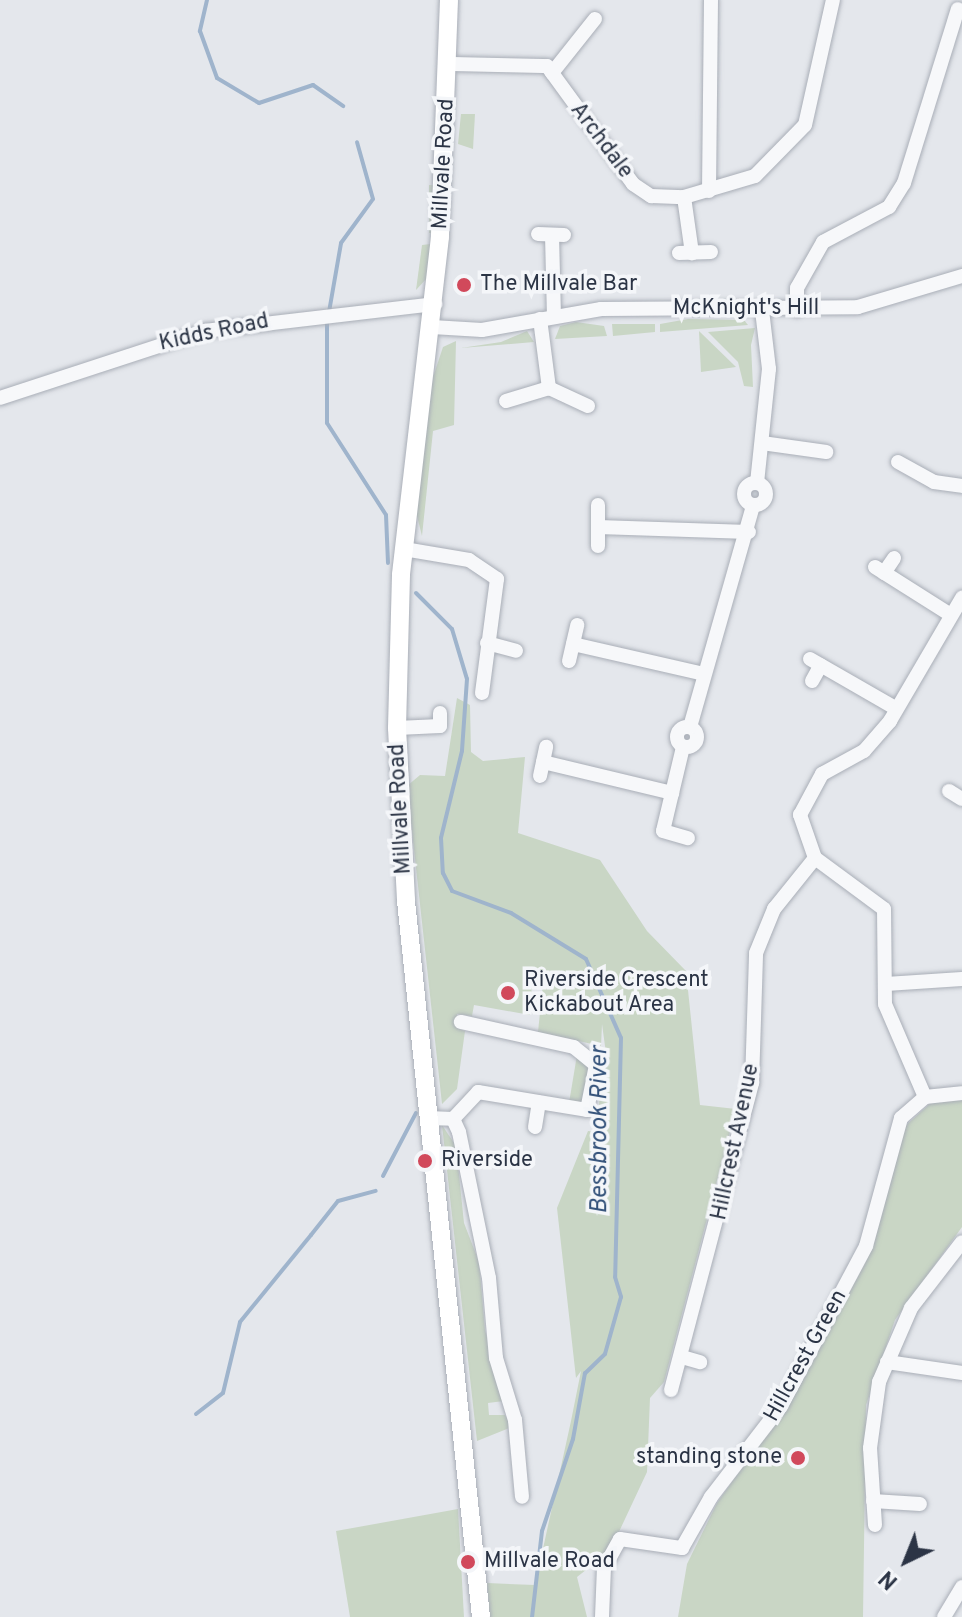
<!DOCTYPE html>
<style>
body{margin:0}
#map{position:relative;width:962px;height:1617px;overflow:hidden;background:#e4e7ec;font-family:Overpass,sans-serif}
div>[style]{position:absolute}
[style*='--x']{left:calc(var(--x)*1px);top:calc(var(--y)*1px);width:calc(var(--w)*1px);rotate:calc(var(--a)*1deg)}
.green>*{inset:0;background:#c9d6c5;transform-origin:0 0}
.stream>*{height:4px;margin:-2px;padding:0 2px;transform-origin:2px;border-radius:2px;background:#9fb4cc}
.roads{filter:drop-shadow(0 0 2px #a9aeb7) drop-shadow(0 0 2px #a9aeb7)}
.minor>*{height:14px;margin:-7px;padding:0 7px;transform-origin:7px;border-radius:7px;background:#f7f8fa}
.minor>.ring{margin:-7px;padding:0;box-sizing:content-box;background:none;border:14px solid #f7f8fa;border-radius:50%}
.major>*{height:18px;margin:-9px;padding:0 9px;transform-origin:9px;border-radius:9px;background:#fff}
.dots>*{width:22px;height:22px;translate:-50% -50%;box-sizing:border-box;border:4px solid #f4f6f9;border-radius:50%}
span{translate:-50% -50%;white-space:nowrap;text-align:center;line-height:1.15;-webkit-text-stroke:7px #f4f6f9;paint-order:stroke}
.street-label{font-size:22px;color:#2b3445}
.poi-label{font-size:22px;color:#2b3445}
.left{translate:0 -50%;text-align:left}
.right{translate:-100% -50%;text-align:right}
.water-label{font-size:24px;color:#34527a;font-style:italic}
.north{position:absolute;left:866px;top:1521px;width:80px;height:80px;-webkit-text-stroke:6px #f4f6f9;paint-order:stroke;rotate:223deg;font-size:22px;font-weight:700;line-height:32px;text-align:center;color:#2b3445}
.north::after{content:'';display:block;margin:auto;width:28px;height:36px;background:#2b3445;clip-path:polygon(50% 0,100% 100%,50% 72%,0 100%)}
</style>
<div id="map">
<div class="green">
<div style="clip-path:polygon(461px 114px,475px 114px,473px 149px,458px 144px)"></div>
<div style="left:429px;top:185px;width:7px;height:48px"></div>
<div style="clip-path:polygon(431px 244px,428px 277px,416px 290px,422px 245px)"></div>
<div style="clip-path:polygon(688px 319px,744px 320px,748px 325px,660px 332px,660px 324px)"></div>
<div style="clip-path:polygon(576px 322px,604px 326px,607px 336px,555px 339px,560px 326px)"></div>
<div style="clip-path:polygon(612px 324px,655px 324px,655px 332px,613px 336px)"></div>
<div style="clip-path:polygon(755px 328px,751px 345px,753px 387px,744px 386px,738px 362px,708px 332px)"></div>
<div style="clip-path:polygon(527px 331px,534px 342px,461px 348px,501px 342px)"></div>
<div style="clip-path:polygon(699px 331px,736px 367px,701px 372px)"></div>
<div style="clip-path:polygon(456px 341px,454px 425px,433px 431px,422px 536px,414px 504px,433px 377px,443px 347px)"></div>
<div style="clip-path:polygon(457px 698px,470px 705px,471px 752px,483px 761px,525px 757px,518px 833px,600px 860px,647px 931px,686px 971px,700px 1105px,736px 1109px,664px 1382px,650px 1398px,647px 1472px,610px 1551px,577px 1577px,587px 1617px,490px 1617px,487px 1583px,535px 1585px,571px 1421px,581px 1371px,576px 1378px,557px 1208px,588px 1131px,597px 1132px,603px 1050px,608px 1068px,602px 1024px,601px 1046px,538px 1032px,543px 983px,532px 981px,530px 1015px,474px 1005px,472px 1016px,457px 1014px,457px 1028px,465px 1031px,457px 1089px,442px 1104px,407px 786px,420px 775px,445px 776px)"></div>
<div style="clip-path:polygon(577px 1055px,588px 1068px,583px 1102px,569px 1103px)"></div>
<div style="clip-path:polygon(934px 1100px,962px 1100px,962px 1227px,895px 1320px,866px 1405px,863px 1617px,678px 1617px,687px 1564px,717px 1503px,800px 1386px,872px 1244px,903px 1128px)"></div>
<div style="clip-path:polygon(442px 1125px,456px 1146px,464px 1223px,479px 1262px,485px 1330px,504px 1401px,488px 1403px,489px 1415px,505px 1415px,512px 1427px,477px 1441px)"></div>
<div style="clip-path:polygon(458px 1509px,464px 1617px,350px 1617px,336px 1531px)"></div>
</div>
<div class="stream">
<div style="--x:207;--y:0;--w:32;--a:103"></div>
<div style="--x:200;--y:31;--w:50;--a:70.1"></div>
<div style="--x:217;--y:78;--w:49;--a:30.8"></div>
<div style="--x:259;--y:103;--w:57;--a:-18.4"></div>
<div style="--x:313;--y:85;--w:37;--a:35"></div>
<div style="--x:329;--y:312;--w:70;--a:-80.1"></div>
<div style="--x:341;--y:243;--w:54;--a:-54"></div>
<div style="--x:373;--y:199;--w:59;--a:-105.7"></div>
<div style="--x:327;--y:320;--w:103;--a:90"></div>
<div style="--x:327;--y:423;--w:109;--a:57.3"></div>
<div style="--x:386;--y:515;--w:48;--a:87.6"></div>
<div style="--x:416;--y:593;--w:51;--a:45"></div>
<div style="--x:452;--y:629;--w:52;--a:73.3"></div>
<div style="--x:467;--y:679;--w:72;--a:94"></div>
<div style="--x:462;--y:751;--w:89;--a:103.6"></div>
<div style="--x:441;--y:838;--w:35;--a:87"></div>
<div style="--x:443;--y:873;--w:20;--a:63"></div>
<div style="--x:452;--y:891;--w:63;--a:20.4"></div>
<div style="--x:511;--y:913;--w:88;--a:31.5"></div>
<div style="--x:586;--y:959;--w:86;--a:66.1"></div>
<div style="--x:621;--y:1038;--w:239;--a:91.4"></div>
<div style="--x:615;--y:1277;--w:21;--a:73"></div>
<div style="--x:621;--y:1297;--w:59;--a:105.7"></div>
<div style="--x:605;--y:1354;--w:28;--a:136"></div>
<div style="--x:585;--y:1373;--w:67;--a:100.3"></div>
<div style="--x:573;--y:1439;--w:97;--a:108.6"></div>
<div style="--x:542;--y:1531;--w:87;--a:96.6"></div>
<div style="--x:383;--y:1176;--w:71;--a:-62.4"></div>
<div style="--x:196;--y:1414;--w:34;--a:-38"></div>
<div style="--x:223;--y:1393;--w:73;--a:-76.5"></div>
<div style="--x:240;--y:1322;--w:112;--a:-50.8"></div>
<div style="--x:311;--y:1235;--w:43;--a:-51.5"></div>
<div style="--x:338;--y:1201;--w:39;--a:-15"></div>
</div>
<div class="roads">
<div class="minor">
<div style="--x:448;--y:64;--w:99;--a:1.2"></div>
<div style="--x:547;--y:66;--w:146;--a:53.9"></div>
<div style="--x:633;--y:184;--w:22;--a:34"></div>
<div style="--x:651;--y:196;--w:33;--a:2"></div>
<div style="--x:684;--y:197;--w:74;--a:-16.5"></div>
<div style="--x:755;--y:176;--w:71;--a:-45.6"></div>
<div style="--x:805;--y:125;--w:128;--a:-77.4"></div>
<div style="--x:552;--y:73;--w:69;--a:-51.5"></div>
<div style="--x:709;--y:191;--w:191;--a:-89.4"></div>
<div style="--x:684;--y:197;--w:57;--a:81.9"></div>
<div style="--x:538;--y:234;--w:26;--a:2"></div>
<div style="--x:552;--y:235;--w:81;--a:88.6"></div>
<div style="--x:679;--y:253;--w:32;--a:-2"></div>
<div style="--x:797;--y:310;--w:22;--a:-90"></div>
<div style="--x:797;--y:288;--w:53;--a:-60.5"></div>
<div style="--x:823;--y:242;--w:75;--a:-27.9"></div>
<div style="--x:889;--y:207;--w:28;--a:-58"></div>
<div style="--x:904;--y:183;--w:182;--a:-72.8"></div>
<div style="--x:540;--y:319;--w:70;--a:82.6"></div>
<div style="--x:432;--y:327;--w:50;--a:3.4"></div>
<div style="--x:482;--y:330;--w:121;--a:-10"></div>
<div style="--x:601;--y:309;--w:257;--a:-0.4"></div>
<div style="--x:858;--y:307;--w:109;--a:-16.6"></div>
<div style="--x:0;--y:398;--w:216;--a:-18.1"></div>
<div style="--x:205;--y:331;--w:232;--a:-6.7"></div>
<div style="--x:506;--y:401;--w:45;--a:-16.8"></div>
<div style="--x:549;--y:388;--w:43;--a:24.8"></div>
<div style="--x:762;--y:443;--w:65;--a:8"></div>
<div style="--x:898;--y:462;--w:41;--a:29.1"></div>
<div style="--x:934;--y:482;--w:28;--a:8"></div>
<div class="ring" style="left:744px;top:483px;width:8px;height:8px"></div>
<div style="--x:757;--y:483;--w:115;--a:-84"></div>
<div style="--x:769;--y:369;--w:59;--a:-96.8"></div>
<div style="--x:598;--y:505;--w:41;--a:90"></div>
<div style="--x:598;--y:527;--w:151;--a:1.9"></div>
<div style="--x:404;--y:549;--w:66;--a:9.6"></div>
<div style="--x:469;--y:560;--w:34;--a:34"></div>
<div style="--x:497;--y:579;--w:115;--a:97.5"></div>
<div style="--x:875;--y:567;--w:90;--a:32.3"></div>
<div style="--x:884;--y:573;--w:18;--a:-56"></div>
<div style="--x:487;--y:643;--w:30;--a:15"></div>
<div style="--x:573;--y:644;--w:130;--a:12.9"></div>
<div style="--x:810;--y:659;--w:100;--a:29.9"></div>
<div style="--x:569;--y:661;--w:37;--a:-77"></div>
<div style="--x:812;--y:681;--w:18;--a:-61"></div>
<div class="ring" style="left:677px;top:727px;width:6px;height:6px"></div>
<div style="--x:690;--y:727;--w:230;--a:-74.1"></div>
<div style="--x:397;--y:728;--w:43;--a:-2.7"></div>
<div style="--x:440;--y:726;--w:13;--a:-90"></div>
<div style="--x:683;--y:747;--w:86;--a:103.4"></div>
<div style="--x:663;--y:831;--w:26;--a:16"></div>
<div style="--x:543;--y:762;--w:133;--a:13.5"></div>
<div style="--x:540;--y:776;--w:30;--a:-78"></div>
<div style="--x:949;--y:791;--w:15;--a:32"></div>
<div style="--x:886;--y:984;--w:76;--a:-3.8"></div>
<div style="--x:925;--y:1097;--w:101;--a:-113.3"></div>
<div style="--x:885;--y:1004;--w:95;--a:-90.6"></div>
<div style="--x:884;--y:909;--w:86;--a:-143.5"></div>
<div style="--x:815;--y:858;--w:46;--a:-109.2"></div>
<div style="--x:800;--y:815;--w:47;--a:-61.8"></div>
<div style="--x:822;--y:774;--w:48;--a:-28.7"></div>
<div style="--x:864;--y:751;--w:40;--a:-49"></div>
<div style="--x:890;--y:721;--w:143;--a:-59.7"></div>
<div style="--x:428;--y:1118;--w:25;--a:2"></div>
<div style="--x:453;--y:1119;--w:14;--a:65"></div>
<div style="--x:459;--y:1132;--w:149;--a:78.4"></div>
<div style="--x:489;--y:1278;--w:80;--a:85"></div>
<div style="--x:496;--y:1358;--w:65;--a:73"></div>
<div style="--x:515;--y:1420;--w:77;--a:84.8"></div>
<div style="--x:453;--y:1119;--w:37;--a:-47"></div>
<div style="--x:478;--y:1092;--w:110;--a:9.4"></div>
<div style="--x:587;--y:1110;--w:46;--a:-78.7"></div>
<div style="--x:596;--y:1065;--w:28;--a:-141"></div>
<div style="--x:574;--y:1047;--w:116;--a:-167.5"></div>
<div style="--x:535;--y:1127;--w:25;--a:-81"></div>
<div style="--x:682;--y:1357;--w:19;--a:16"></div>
<div style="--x:887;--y:1362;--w:76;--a:8.3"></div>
<div style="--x:671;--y:1390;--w:318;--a:-75.2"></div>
<div style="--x:752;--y:1083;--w:130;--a:-88.2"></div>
<div style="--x:756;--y:953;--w:48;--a:-67.8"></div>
<div style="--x:774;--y:909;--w:65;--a:-51.2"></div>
<div style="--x:873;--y:1501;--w:47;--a:3.7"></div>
<div style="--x:875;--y:1525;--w:77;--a:-93.7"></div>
<div style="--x:870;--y:1448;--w:67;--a:-82.2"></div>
<div style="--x:879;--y:1382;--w:81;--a:-66.6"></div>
<div style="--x:911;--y:1308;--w:83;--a:-52.3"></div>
<div style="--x:602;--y:1617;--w:49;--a:-87.7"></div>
<div style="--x:604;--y:1568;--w:33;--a:-61"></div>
<div style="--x:620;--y:1539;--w:63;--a:8.3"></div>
<div style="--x:682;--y:1548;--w:59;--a:-60.4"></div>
<div style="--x:711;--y:1497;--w:115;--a:-52.4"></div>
<div style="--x:781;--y:1406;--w:181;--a:-62"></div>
<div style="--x:866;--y:1246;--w:133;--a:-74.7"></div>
<div style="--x:901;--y:1118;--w:32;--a:-41"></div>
<div style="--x:925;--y:1097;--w:37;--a:-6"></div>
<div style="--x:944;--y:1617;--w:35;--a:-59"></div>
</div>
<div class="major">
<div style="--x:449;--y:0;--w:237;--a:92.2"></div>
<div style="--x:440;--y:237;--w:340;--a:96.6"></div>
<div style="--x:401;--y:575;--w:153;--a:91.5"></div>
<div style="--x:397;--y:728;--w:173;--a:87"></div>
<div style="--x:406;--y:901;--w:720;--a:84.02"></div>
</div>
</div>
<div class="dots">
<div style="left:464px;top:285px;background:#d1495b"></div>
<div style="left:508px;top:993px;background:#d1495b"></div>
<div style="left:425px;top:1161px;background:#d1495b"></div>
<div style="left:798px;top:1458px;background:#d1495b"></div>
<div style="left:468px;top:1562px;background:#d1495b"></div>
</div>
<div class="street-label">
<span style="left:601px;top:141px;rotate:53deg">Archdale</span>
<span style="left:444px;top:164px;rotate:-87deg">Millvale Road</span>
<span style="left:746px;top:309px">McKnight's Hill</span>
<span style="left:214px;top:333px;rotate:-12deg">Kidds Road</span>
<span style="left:401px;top:809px;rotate:-93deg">Millvale Road</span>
<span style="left:736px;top:1142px;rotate:-78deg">Hillcrest Avenue</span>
<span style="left:806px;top:1356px;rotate:-61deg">Hillcrest Green</span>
</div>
<div class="poi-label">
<span class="left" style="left:480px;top:285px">The Millvale Bar</span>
<span class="left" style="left:524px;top:993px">Riverside Crescent<br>Kickabout Area</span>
<span class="left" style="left:441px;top:1161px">Riverside</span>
<span class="right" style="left:782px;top:1458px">standing stone</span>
<span class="left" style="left:484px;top:1562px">Millvale Road</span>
</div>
<div class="water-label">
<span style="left:601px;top:1130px;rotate:-90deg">Bessbrook River</span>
</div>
<div class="north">N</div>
</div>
